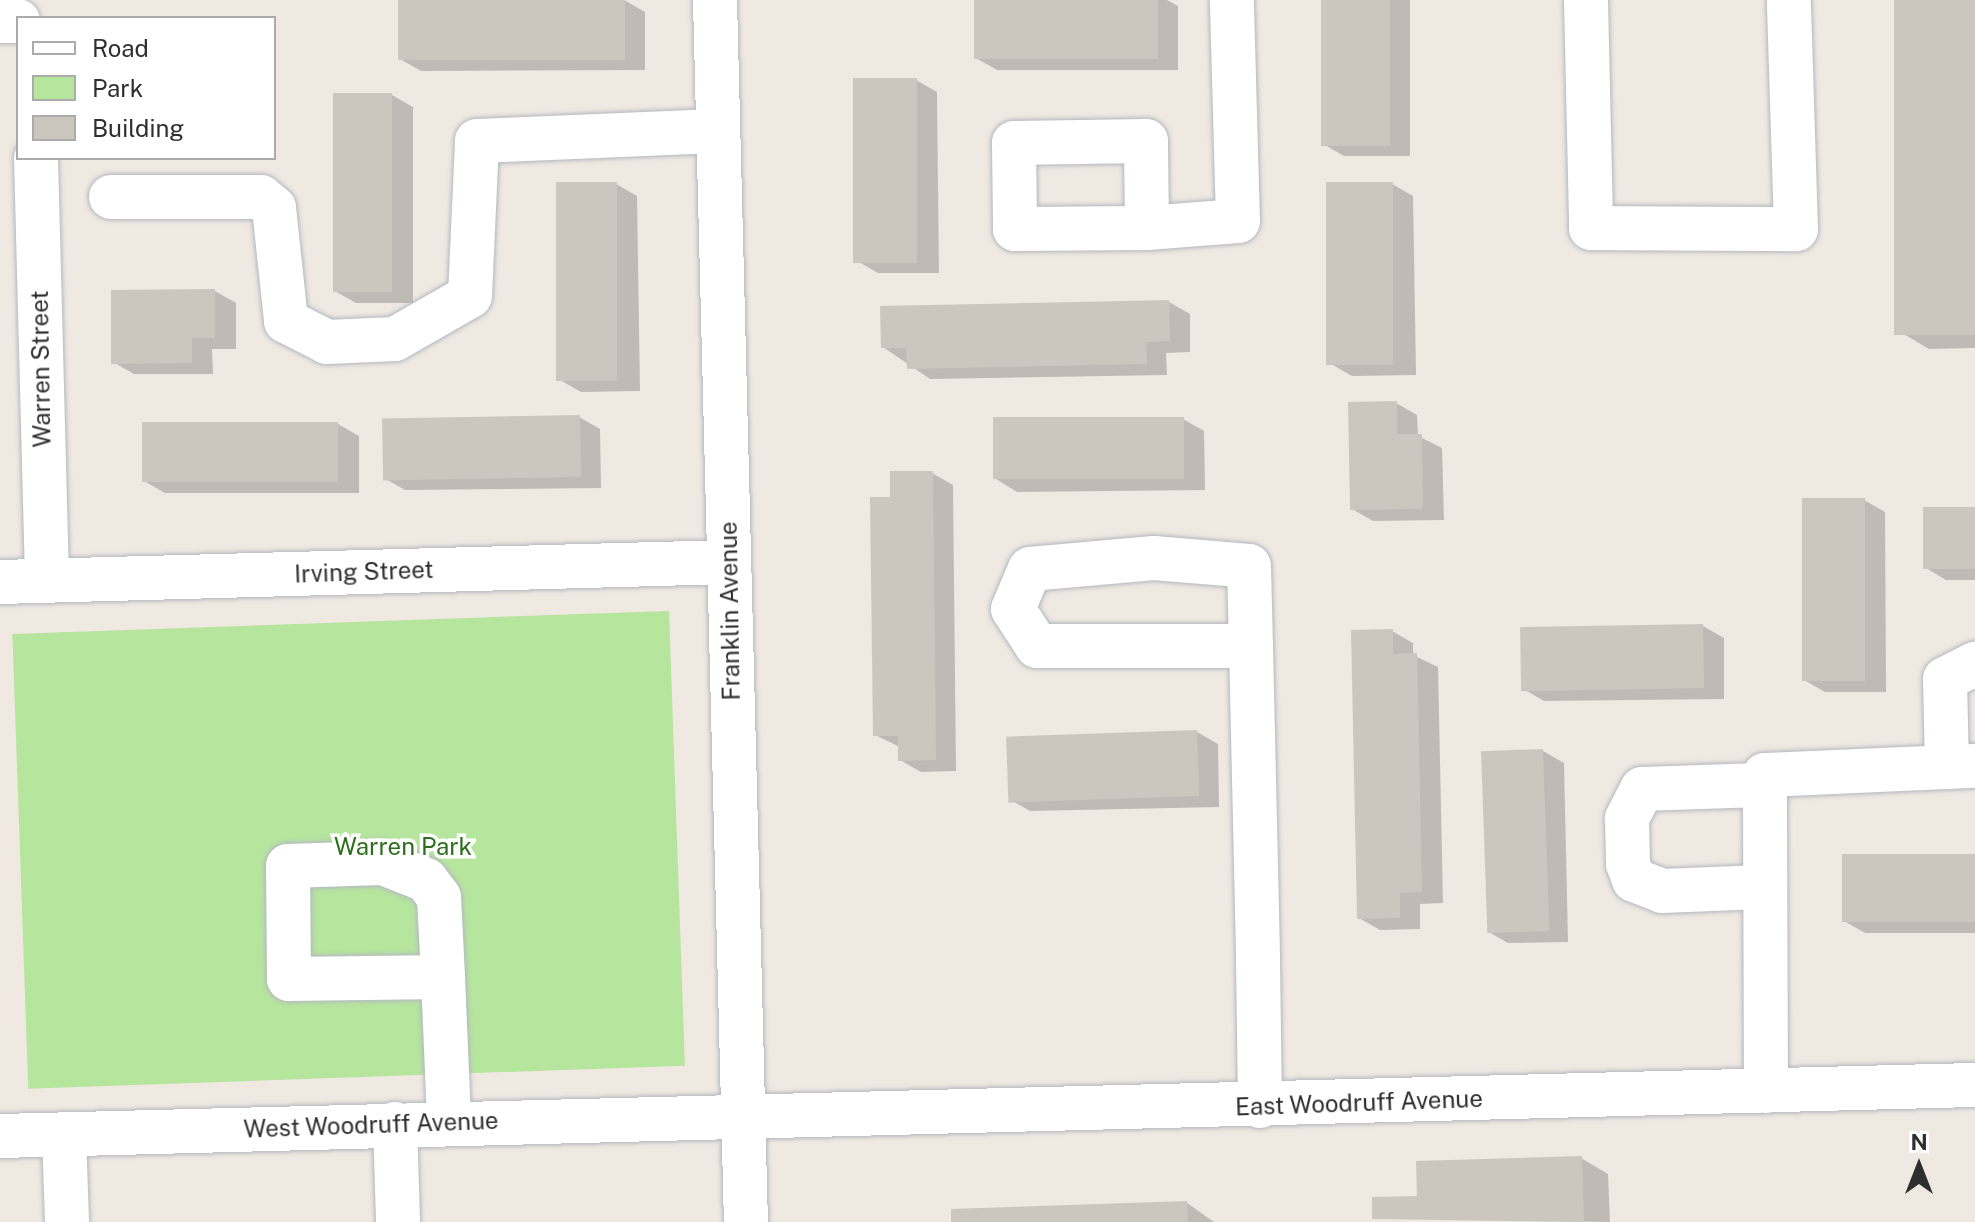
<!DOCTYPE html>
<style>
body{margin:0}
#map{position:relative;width:1975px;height:1222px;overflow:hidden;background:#efe9e1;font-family:"Public Sans",sans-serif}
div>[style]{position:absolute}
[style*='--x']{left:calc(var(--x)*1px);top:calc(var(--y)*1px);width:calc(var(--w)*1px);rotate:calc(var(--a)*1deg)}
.green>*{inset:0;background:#b6e59e;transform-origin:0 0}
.shadow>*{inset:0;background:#0003}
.building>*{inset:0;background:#cbc7bf;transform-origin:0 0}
.roads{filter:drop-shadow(0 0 2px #b4b7c1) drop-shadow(0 0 2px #b4b7c1)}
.minor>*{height:44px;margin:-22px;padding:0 22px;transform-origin:22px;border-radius:22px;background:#fff}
span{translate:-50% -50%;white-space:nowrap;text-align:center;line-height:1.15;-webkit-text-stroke:7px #fff;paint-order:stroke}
.street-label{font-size:24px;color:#2e2e2e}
.park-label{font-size:24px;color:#2c6e1b}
.legend{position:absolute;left:16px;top:16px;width:260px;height:144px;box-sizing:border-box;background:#fff;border:2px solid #ababab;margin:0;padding:10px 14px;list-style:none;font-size:24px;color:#2e2e2e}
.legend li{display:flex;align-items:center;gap:16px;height:40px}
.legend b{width:40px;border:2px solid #ababab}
.north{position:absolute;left:1879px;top:1126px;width:80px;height:80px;-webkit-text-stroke:6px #fff;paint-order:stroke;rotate:0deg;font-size:22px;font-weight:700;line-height:32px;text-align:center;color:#2e2e2e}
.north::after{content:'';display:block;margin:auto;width:28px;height:36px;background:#2e2e2e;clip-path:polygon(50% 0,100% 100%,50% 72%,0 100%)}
</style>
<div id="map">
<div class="green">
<div style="left:669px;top:611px;width:455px;height:657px;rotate:88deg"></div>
</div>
<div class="shadow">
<div style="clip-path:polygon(624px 0,645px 12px,645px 70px,421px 71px,400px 59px)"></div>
<div style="clip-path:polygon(976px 0,1167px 0,1178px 6px,1178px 70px,997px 70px,976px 58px)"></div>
<div style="clip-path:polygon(1323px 0,1410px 0,1410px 156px,1344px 156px,1323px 144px)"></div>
<div style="clip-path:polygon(1896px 0,1975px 0,1975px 348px,1929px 349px,1902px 333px)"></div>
<div style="clip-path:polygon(916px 80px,937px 92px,939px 273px,878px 273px,857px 261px)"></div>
<div style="clip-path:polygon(392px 95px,413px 107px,413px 303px,356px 303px,335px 291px)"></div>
<div style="clip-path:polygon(616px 184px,637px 196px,640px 391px,581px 392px,560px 380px)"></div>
<div style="clip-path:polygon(1392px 184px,1413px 196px,1416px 375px,1352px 376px,1331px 364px)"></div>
<div style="clip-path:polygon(215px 291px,236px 303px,236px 349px,212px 349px,213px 374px,134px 374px,113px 362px)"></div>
<div style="clip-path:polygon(1169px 302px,1190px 314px,1190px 352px,1166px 353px,1167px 375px,930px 379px,883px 347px)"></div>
<div style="clip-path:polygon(1396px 403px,1417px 415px,1418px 436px,1442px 448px,1444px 520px,1373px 521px,1352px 509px)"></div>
<div style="clip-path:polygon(579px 417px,600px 429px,601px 488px,405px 490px,384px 478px)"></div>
<div style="clip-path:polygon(1183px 419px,1204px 431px,1205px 490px,1017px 492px,996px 479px)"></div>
<div style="clip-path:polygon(338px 424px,359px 436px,359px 493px,165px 493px,144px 481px)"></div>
<div style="clip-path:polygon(932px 473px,953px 485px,956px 771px,921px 772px,900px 760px,900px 747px,875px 735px)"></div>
<div style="clip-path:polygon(1864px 500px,1885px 512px,1886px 692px,1825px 692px,1804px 680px)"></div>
<div style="clip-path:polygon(1975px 509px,1975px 580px,1946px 580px,1926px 568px)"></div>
<div style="clip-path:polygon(1703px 626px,1724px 638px,1724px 699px,1544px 701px,1523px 689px)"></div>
<div style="clip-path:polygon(1392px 631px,1413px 643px,1413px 655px,1438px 667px,1443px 903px,1420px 904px,1420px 929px,1380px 930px,1359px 918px)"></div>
<div style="clip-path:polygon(1197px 732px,1218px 744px,1219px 807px,1030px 811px,1009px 799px)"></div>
<div style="clip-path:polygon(1543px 751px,1564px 763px,1568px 942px,1508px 943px,1487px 931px)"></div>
<div style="clip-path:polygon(1975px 856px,1975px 933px,1865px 933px,1844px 921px)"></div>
<div style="clip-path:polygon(1581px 1158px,1608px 1174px,1610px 1222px,1374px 1217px,1419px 1198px)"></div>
<div style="clip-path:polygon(1187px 1203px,1214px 1222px,953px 1222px)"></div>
</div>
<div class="building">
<div style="left:398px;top:0;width:227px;height:60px"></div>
<div style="left:974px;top:0;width:184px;height:59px"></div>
<div style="left:1321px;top:0;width:69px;height:146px"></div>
<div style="left:1894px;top:0;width:81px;height:335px"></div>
<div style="left:853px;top:78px;width:64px;height:185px"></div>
<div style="left:333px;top:93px;width:59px;height:199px"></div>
<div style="left:556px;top:182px;width:61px;height:199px"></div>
<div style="left:1326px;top:182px;width:67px;height:183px"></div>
<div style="clip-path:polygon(215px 289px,215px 338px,192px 338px,192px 363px,111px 364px,111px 290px)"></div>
<div style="clip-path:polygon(1169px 300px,1170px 341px,1146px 342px,1147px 364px,907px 369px,906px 348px,881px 348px,880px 306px)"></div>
<div style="clip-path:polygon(1397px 401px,1397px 434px,1422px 434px,1423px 509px,1350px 510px,1348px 402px)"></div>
<div style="left:580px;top:415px;width:62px;height:198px;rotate:89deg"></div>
<div style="left:1184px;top:417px;width:62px;height:191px;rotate:90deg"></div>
<div style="left:142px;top:422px;width:196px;height:60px"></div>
<div style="clip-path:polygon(890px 471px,933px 471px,936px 760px,898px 761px,898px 736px,873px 736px,870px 497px,890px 497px)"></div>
<div style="left:1802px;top:498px;width:63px;height:183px"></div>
<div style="left:1975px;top:507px;width:62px;height:52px;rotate:90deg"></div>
<div style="left:1703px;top:624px;width:64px;height:183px;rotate:89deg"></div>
<div style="clip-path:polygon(1393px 629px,1393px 654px,1417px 653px,1422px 892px,1400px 893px,1400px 918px,1357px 919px,1351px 630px)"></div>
<div style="left:1197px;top:730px;width:66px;height:191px;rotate:88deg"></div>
<div style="left:1543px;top:749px;width:182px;height:62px;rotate:88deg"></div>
<div style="left:1842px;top:854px;width:133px;height:68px"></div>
<div style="clip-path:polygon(1582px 1156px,1584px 1222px,1372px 1219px,1372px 1197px,1417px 1196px,1416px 1161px)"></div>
<div style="clip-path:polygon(1187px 1201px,1188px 1222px,951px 1222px,951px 1209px)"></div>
</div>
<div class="roads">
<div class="minor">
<div style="--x:715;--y:0;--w:1222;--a:88.55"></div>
<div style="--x:1586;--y:0;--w:228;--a:88.7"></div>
<div style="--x:1591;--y:228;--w:205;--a:0.3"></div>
<div style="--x:1796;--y:229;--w:229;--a:-91.8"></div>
<div style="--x:0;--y:21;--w:18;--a:0"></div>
<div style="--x:36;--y:158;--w:422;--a:88.5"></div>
<div style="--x:111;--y:197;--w:150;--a:0"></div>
<div style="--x:261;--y:197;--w:17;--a:40"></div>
<div style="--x:274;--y:208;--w:114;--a:83.9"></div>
<div style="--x:286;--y:321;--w:46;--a:27.1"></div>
<div style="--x:327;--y:342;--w:68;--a:-2.5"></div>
<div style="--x:395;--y:339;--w:86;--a:-29.8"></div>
<div style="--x:470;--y:296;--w:155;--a:-87.4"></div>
<div style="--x:477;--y:141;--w:241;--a:-2.4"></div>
<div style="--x:1147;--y:228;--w:87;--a:-90.7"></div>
<div style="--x:1146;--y:141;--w:132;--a:179.1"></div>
<div style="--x:1014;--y:143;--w:86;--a:89.3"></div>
<div style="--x:1015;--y:229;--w:132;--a:-0.4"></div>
<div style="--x:1147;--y:228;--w:91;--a:-4.4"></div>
<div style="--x:1238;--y:221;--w:221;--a:-91.6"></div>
<div style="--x:0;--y:582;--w:729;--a:-1.57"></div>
<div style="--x:1251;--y:646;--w:214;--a:180"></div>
<div style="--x:1037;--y:646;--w:44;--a:-123"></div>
<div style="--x:1013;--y:609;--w:43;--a:-67"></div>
<div style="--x:1030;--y:569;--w:124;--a:-5.1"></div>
<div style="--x:1154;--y:558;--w:95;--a:4.8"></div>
<div style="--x:1249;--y:566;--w:80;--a:88.6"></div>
<div style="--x:1251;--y:646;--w:315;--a:88.7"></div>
<div style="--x:1258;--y:961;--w:145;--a:89.2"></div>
<div style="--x:1947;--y:767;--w:88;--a:-91.3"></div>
<div style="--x:1945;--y:679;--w:34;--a:-27"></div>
<div style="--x:1760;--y:785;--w:118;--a:178.1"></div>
<div style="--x:1642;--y:789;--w:34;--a:117"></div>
<div style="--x:1627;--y:819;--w:45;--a:88.7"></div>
<div style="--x:1628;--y:864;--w:17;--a:69"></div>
<div style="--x:1634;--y:880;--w:30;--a:21"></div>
<div style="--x:1662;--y:891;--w:100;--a:-2.3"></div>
<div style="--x:443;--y:977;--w:154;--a:179.3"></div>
<div style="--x:289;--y:979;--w:113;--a:-90.5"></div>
<div style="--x:288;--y:866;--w:95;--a:-1.8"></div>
<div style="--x:383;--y:863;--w:46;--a:21.6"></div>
<div style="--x:426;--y:880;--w:21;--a:53"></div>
<div style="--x:439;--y:897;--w:80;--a:87.1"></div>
<div style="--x:443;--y:977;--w:146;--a:87.6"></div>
<div style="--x:1766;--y:1091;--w:316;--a:-90.2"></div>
<div style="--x:1765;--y:775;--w:210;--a:-2.5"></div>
<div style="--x:395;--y:1124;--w:98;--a:88.2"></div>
<div style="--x:64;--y:1135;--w:87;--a:88"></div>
<div style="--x:0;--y:1136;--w:1976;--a:-1.48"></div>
</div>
</div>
<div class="street-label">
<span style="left:41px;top:369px;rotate:-91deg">Warren Street</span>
<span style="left:364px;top:572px;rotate:-2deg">Irving Street</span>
<span style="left:730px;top:611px;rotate:-91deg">Franklin Avenue</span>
<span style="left:1359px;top:1103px;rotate:-2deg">East Woodruff Avenue</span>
<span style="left:371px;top:1125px;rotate:-2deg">West Woodruff Avenue</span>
</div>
<div class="park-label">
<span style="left:403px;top:847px">Warren Park</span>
</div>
<ul class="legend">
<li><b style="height:10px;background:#fff"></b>Road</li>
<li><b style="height:22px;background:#b6e59e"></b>Park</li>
<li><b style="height:22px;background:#cbc7bf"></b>Building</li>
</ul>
<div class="north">N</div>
</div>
